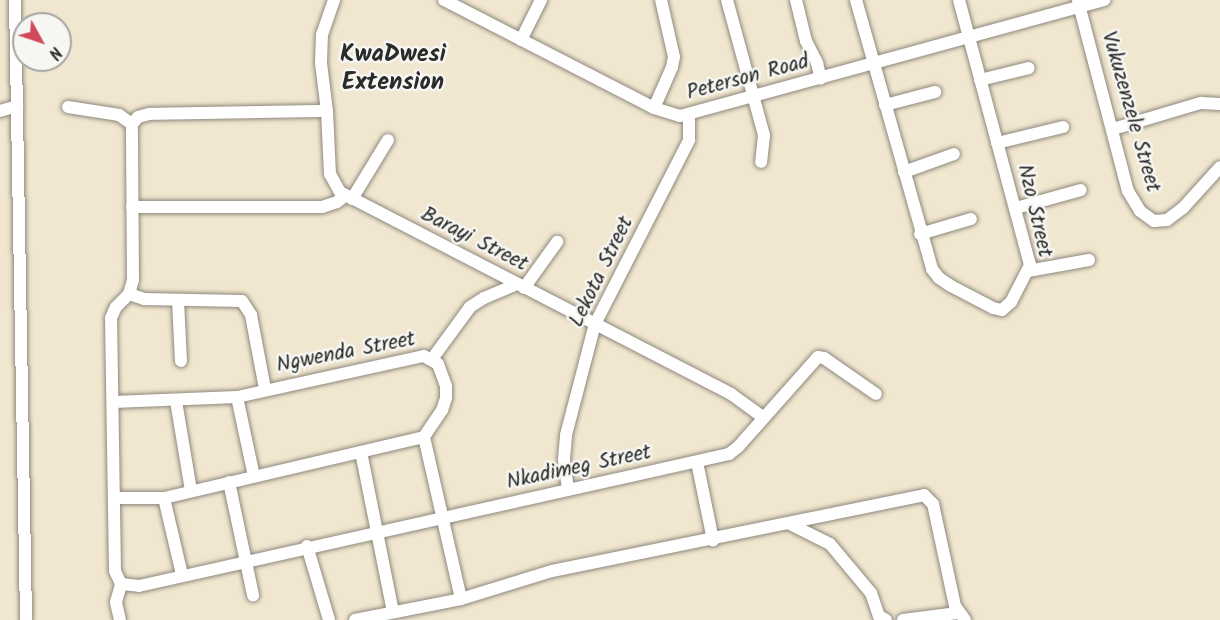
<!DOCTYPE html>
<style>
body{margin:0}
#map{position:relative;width:1220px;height:620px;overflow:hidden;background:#f1e6cf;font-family:Kalam,sans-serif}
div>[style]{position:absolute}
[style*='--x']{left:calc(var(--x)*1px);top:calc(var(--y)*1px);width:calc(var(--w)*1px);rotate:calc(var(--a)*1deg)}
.roads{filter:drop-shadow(0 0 2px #8e887d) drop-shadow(0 0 2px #8e887d)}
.minor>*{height:12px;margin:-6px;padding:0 6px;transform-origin:6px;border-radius:6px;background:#fff}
span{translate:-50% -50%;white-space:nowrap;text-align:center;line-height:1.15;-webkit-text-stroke:5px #f6f6f2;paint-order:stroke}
.street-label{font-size:21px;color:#2b2b2b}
.quarter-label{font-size:24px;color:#2b2b2b;font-weight:700}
.north{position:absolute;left:12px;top:12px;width:60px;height:60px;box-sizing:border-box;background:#f6f6f2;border:2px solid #a5a5a2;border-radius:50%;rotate:130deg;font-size:16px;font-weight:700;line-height:24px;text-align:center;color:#2b2b2b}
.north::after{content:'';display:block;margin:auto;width:21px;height:27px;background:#d1495b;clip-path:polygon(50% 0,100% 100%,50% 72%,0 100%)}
</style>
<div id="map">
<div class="roads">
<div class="minor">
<div style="--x:15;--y:0;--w:620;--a:88.98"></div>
<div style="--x:334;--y:0;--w:36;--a:109"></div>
<div style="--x:322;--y:34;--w:29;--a:92"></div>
<div style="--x:321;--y:63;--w:48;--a:82.9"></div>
<div style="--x:327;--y:111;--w:63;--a:87.3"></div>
<div style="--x:330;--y:174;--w:21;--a:61"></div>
<div style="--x:340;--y:192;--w:440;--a:27.3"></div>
<div style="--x:731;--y:394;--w:39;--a:36"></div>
<div style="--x:444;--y:0;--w:236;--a:27.2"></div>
<div style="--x:654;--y:108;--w:27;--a:17"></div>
<div style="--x:680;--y:116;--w:440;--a:-15.3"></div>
<div style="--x:727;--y:0;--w:140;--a:74.7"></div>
<div style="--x:764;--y:135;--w:27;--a:96"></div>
<div style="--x:796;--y:0;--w:42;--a:76.3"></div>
<div style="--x:806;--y:41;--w:25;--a:63"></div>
<div style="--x:817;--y:63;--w:16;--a:76"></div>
<div style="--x:856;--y:0;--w:280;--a:74.2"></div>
<div style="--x:932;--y:269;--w:11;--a:52"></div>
<div style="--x:939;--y:278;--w:14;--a:34"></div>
<div style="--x:951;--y:286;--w:47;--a:27.6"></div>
<div style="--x:993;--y:308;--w:9;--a:13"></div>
<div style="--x:1002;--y:310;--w:12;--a:-42"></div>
<div style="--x:1011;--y:302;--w:42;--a:-62.8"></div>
<div style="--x:1030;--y:265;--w:274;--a:-105"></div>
<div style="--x:1078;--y:1;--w:196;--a:75.3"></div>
<div style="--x:1128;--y:191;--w:23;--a:59"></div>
<div style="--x:1140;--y:211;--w:17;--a:36"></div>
<div style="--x:1154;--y:221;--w:13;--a:-4"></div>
<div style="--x:1167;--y:220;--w:20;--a:-37"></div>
<div style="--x:1183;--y:208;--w:55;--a:-47.9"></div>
<div style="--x:521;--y:40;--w:45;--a:-63.4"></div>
<div style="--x:980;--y:80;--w:50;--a:-13.8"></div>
<div style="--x:885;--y:105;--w:52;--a:-14.6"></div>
<div style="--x:68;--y:107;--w:52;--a:8.9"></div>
<div style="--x:119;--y:115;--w:16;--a:35"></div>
<div style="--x:654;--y:108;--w:45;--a:-66.3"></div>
<div style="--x:672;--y:67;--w:10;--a:-79"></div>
<div style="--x:674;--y:57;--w:58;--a:-102.8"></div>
<div style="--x:0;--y:111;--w:18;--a:-16"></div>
<div style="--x:1113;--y:129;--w:92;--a:-16.5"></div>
<div style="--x:1201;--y:103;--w:19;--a:3"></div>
<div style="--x:997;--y:143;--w:68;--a:-13.6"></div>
<div style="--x:904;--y:172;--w:53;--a:-19.8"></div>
<div style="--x:352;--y:199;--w:69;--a:-58.6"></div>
<div style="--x:132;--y:207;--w:190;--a:0"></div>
<div style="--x:322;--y:207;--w:16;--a:-18"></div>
<div style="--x:337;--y:202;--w:10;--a:-37"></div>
<div style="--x:1016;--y:208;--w:67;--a:-15.5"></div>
<div style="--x:920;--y:234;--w:53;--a:-16.4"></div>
<div style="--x:1028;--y:271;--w:62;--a:-10.2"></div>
<div style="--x:524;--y:288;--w:57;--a:-54.3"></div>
<div style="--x:129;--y:294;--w:16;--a:18"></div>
<div style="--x:144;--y:299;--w:98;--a:1.2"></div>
<div style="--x:242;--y:301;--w:17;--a:57"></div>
<div style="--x:251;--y:315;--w:75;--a:79.3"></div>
<div style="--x:178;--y:300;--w:61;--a:87.2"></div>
<div style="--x:432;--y:359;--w:64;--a:-53.8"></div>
<div style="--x:470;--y:307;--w:17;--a:-33"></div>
<div style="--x:484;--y:298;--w:36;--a:-23"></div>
<div style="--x:237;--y:397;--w:81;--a:77.9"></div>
<div style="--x:176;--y:401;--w:91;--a:80.5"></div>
<div style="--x:113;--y:402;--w:124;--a:-2.3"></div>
<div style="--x:237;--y:397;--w:191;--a:-12.4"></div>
<div style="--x:424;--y:356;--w:16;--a:30"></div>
<div style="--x:438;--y:364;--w:23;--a:70"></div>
<div style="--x:446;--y:386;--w:12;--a:90"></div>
<div style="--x:446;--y:398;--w:13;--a:108"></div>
<div style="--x:442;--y:410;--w:32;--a:124"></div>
<div style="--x:424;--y:437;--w:267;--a:166.8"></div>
<div style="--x:164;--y:498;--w:50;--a:180"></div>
<div style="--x:424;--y:437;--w:166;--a:77.1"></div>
<div style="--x:361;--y:452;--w:163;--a:78.7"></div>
<div style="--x:697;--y:462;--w:80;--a:78.4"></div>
<div style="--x:229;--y:482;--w:116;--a:78"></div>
<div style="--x:568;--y:489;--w:30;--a:-98"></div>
<div style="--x:564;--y:459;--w:24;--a:-85"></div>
<div style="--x:566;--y:435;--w:115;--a:-75.4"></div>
<div style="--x:595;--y:324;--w:207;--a:-62.9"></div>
<div style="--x:689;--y:140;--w:24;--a:-90"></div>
<div style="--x:164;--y:498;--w:79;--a:76.8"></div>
<div style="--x:790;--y:524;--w:45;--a:26.6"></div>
<div style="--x:830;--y:544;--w:64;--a:50.1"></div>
<div style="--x:871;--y:593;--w:24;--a:71"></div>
<div style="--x:879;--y:616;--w:8;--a:30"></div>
<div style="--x:307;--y:546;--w:77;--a:73.4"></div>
<div style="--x:121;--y:584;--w:18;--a:6"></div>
<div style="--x:139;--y:586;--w:605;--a:-12.61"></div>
<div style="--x:729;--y:454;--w:11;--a:-38"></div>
<div style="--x:738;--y:447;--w:120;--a:-48.4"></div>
<div style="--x:818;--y:357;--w:6;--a:9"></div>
<div style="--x:824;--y:358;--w:63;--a:34.7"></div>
<div style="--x:120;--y:620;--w:18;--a:-103"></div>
<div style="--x:116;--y:602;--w:19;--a:-74"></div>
<div style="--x:121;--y:584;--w:14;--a:-115"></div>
<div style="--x:115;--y:571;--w:253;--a:-90.9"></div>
<div style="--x:111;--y:318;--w:12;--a:-66"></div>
<div style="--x:116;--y:307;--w:18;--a:-45"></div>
<div style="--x:129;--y:294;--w:15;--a:-74"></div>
<div style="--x:133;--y:280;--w:156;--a:-90.4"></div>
<div style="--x:132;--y:124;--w:9;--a:-49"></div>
<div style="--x:138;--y:117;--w:11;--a:-15"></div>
<div style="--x:149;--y:114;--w:178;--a:-1"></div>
<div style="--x:355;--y:620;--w:108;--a:-11.2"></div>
<div style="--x:461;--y:599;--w:95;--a:-17.1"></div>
<div style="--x:552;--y:571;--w:380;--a:-11.5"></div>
<div style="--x:924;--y:495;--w:13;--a:45"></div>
<div style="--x:933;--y:504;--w:104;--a:77.8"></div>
<div style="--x:955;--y:606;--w:17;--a:54"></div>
<div style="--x:903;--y:620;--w:55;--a:-7.3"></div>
</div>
</div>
<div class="street-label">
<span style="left:748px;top:78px;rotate:-15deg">Peterson Road</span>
<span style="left:1130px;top:112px;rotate:74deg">Vukuzenzele Street</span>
<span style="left:1034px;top:211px;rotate:77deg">Nzo Street</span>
<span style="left:474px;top:240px;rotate:27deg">Barayi Street</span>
<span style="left:602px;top:272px;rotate:-64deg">Lekota Street</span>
<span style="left:346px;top:353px;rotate:-11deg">Ngwenda Street</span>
<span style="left:579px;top:468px;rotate:-12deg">Nkadimeg Street</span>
</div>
<div class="quarter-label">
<span style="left:393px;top:69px">KwaDwesi<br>Extension</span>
</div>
<div class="north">N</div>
</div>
